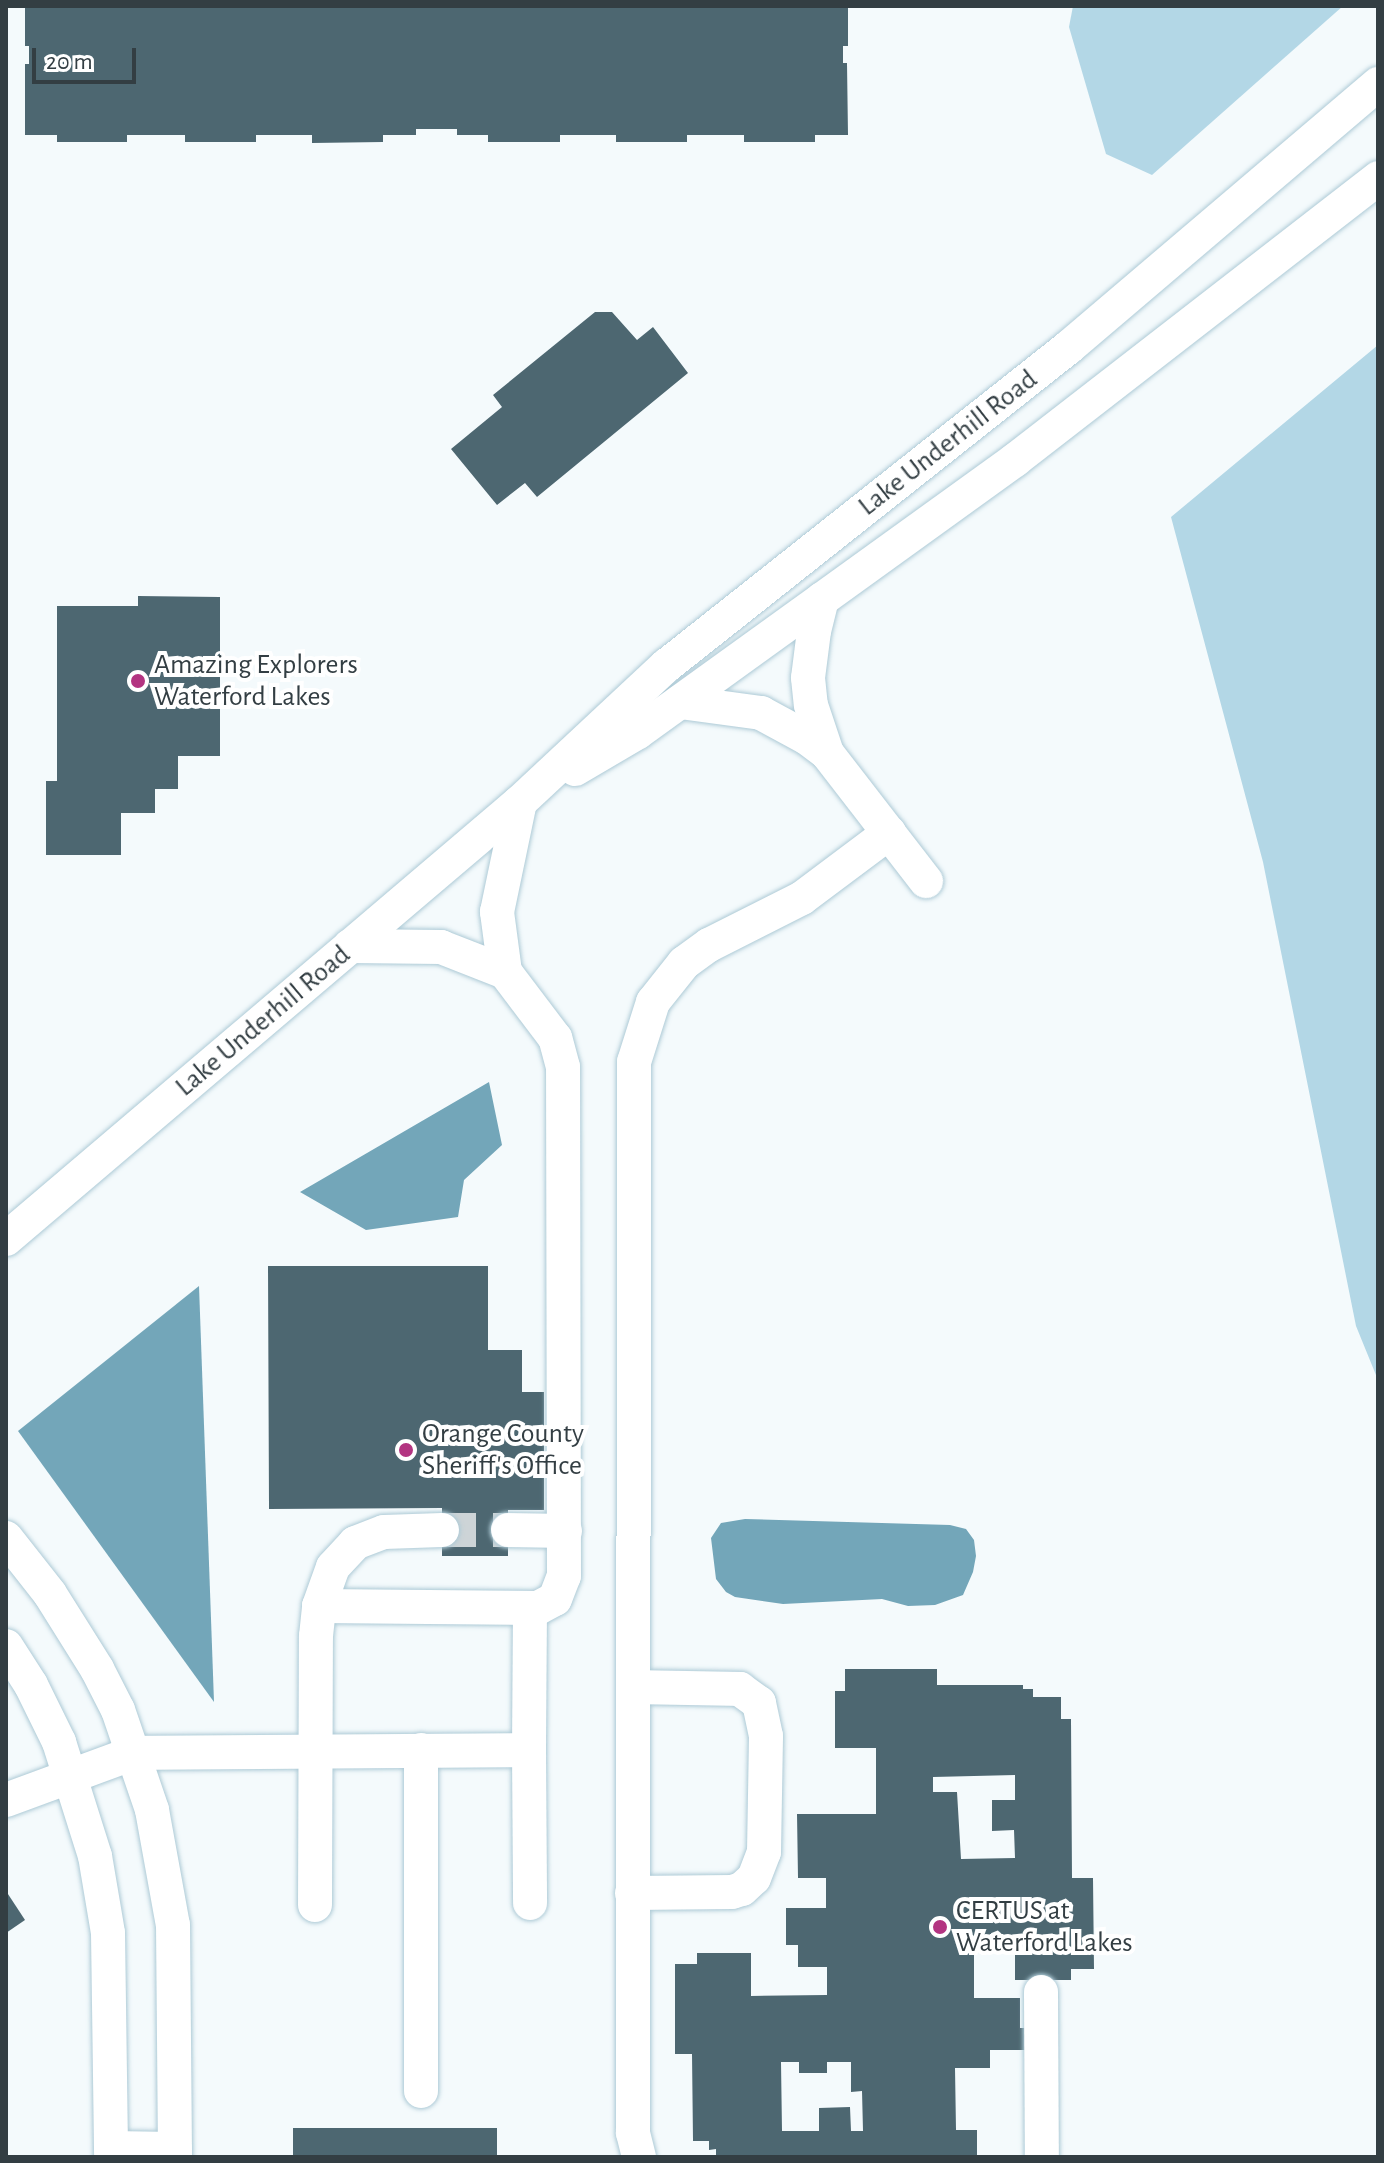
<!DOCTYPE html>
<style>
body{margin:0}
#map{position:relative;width:1384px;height:2163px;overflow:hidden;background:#f4fafc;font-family:"Alegreya Sans",sans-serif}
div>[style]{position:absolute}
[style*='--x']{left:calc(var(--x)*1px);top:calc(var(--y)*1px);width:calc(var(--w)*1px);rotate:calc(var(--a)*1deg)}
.green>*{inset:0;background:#b3d7e6}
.water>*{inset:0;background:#73a6b9}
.building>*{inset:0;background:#4d6771;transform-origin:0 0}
.minor-tunnel>*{height:34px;margin-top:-17px;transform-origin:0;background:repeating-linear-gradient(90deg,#cdd4d7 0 34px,transparent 0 51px)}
.roads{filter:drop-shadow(0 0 2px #adcad6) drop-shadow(0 0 2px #adcad6)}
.minor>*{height:34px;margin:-17px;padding:0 17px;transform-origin:17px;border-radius:17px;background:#fff}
.dots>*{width:22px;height:22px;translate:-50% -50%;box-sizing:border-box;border:4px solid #fff;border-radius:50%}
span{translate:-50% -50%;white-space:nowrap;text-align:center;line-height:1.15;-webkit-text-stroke:8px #fff;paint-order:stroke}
.street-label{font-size:28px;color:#333e43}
.poi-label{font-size:28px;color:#333e43}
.left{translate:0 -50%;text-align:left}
.frame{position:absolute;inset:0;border:8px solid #333e43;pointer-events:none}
.scale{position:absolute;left:32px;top:48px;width:104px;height:36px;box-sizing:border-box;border:4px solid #333e43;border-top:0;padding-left:10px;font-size:24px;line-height:28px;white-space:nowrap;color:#333e43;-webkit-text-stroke:6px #fff;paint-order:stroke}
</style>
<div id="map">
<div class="green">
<div style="clip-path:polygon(1073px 6px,1343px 6px,1152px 175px,1106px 154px,1069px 27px)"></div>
<div style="clip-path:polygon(1378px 345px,1378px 1380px,1356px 1326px,1263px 862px,1171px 517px)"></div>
</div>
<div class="water">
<div style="clip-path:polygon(489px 1082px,502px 1145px,464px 1180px,458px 1217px,366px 1230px,300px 1192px)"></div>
<div style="clip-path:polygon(199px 1286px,214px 1702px,18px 1431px)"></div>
<div style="clip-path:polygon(745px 1519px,950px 1525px,966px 1529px,974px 1540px,976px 1556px,973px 1572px,963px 1595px,935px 1605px,908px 1606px,882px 1599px,783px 1604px,735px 1597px,726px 1592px,716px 1579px,711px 1538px,721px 1523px)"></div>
</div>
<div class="building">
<div style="clip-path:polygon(25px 6px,848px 6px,848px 46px,843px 46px,843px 63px,847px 63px,848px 135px,815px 135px,815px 142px,744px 142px,744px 135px,687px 135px,687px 142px,616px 142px,616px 135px,560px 135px,560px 142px,488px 142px,488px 135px,457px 135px,457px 129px,416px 129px,416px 135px,383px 135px,383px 142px,312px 143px,312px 135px,256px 135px,256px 142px,185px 142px,185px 135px,127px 135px,127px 142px,57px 142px,57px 135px,25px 135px,25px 64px,29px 64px,29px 46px,25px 46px)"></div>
<div style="clip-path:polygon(595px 312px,612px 312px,637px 340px,653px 327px,688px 373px,537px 497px,525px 483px,497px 505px,451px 449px,502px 407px,493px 395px)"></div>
<div style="clip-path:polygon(138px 596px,220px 597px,220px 756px,178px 756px,178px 789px,155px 789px,155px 813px,121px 813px,121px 855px,46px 855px,46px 781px,57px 781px,57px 606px,138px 606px)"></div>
<div style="clip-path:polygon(268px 1266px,488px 1266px,488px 1350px,522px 1350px,522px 1392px,544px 1392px,544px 1510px,508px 1510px,508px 1556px,442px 1556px,442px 1508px,269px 1509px)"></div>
<div style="clip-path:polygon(evenodd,845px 1669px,937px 1669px,937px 1685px,1023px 1685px,1023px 1689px,1033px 1689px,1033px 1697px,1061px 1697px,1061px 1719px,1071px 1719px,1072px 1878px,1093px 1878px,1094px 1969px,1071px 1969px,1071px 1980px,1015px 1980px,1015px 1948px,974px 1948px,974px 1998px,1020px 1998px,1020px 2028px,1026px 2028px,1026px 2050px,990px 2050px,990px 2068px,955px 2068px,956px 2130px,977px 2130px,977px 2157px,716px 2157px,716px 2149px,709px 2150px,709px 2141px,693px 2141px,692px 2054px,675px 2054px,675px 1964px,697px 1964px,697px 1953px,751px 1953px,751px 1996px,827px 1995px,827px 1967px,798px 1967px,798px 1945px,786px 1945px,786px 1908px,826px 1908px,826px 1878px,798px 1878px,797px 1814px,876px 1814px,876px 1748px,835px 1748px,835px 1691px,845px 1691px,845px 1669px,1015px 1775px,1015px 1800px,992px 1800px,992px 1831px,1014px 1830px,1015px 1858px,961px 1859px,957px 1792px,933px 1792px,933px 1777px,1015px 1775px,845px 1669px,781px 2062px,799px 2062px,799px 2073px,827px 2073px,827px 2062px,851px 2062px,851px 2092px,862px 2091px,863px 2131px,851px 2131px,850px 2107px,819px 2108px,819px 2131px,782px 2131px,781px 2062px)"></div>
<div style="clip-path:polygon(6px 1891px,25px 1920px,6px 1933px)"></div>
<div style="left:293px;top:2128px;width:204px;height:29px"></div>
</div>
<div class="minor-tunnel">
<div style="--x:442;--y:1530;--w:66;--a:0"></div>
</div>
<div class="roads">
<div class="minor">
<div style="--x:822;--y:599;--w:33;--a:104"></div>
<div style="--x:814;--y:631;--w:47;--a:97.3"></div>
<div style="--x:808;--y:678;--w:27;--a:84"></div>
<div style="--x:811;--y:705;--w:51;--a:71.6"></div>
<div style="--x:680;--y:702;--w:82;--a:7.7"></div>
<div style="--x:761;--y:713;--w:52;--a:28.5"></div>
<div style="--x:807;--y:738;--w:25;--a:37"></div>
<div style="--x:827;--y:753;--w:162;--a:52.3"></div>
<div style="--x:575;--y:769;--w:73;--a:-30.4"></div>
<div style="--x:638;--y:732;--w:465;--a:-35.8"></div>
<div style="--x:1015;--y:460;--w:460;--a:-37.8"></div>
<div style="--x:350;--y:946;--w:91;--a:0.6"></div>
<div style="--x:441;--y:947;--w:69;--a:21.3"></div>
<div style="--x:505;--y:972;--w:61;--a:-97.6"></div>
<div style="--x:497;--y:912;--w:112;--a:-78.2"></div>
<div style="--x:6;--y:1239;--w:675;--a:-40.37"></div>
<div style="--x:520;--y:802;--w:200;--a:-43"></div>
<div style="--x:666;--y:666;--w:514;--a:-38.36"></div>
<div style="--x:1069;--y:347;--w:406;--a:-40.4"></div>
<div style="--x:508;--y:1530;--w:57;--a:1"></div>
<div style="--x:6;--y:1538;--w:71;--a:51.8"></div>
<div style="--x:50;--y:1594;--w:89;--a:57.9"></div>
<div style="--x:97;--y:1669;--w:46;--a:62.9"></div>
<div style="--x:118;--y:1710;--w:106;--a:71.2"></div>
<div style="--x:152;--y:1810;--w:117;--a:79.7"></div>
<div style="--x:173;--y:1925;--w:232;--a:89.5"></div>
<div style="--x:319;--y:1606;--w:41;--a:-70.3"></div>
<div style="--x:333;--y:1567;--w:33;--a:-47"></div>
<div style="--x:355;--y:1543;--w:31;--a:-21"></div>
<div style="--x:384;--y:1532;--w:58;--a:-2"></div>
<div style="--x:6;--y:1646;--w:46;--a:57.3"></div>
<div style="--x:31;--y:1685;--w:64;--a:63.8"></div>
<div style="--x:59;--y:1742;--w:120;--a:72.5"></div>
<div style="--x:95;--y:1856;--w:78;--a:80.4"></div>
<div style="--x:108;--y:1933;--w:224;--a:89.2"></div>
<div style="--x:421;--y:1750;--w:341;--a:90"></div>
<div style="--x:529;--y:1750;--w:153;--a:89.6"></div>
<div style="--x:6;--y:1800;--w:136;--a:-20.2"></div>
<div style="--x:134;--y:1753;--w:395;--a:-0.4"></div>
<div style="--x:529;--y:1750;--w:141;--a:-89.6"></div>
<div style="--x:632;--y:1893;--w:100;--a:-0.6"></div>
<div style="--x:732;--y:1892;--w:10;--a:-17"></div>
<div style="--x:742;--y:1889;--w:16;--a:-43"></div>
<div style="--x:754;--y:1878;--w:28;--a:-69"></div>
<div style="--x:764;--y:1852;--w:116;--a:-89"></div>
<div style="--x:766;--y:1736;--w:34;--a:-102"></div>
<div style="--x:759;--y:1703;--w:24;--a:-144"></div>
<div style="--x:740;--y:1689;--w:106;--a:-178.9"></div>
<div style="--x:315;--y:1905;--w:269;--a:-89.8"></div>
<div style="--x:316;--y:1636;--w:30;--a:-84"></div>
<div style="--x:319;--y:1606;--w:219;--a:0.5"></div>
<div style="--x:538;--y:1608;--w:19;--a:-28"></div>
<div style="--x:555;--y:1599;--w:25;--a:-69"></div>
<div style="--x:564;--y:1576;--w:509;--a:-90.11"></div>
<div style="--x:563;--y:1067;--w:30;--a:-105"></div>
<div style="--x:555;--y:1038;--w:83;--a:-127.1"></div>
<div style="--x:1041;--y:1992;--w:165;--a:89.7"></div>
<div style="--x:111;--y:2148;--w:64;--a:0.9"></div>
<div style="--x:639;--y:2157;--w:25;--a:-104"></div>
<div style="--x:633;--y:2133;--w:1071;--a:-89.95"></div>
<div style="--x:634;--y:1062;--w:63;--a:-72.4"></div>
<div style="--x:653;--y:1002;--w:50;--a:-51.5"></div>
<div style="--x:684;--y:963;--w:31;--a:-36"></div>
<div style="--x:709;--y:945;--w:104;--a:-26.8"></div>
<div style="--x:802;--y:898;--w:109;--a:-36.8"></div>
</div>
</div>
<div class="dots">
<div style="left:138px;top:681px;background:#b33481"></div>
<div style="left:406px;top:1450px;background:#b33481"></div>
<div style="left:940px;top:1927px;background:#b33481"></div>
</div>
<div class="street-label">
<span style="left:948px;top:443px;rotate:-38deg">Lake Underhill Road</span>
<span style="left:263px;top:1021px;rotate:-40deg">Lake Underhill Road</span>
</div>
<div class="poi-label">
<span class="left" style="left:154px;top:681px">Amazing Explorers<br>Waterford Lakes</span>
<span class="left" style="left:422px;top:1450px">Orange County<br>Sheriff's Office</span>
<span class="left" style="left:956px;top:1927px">CERTUS at<br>Waterford Lakes</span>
</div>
<div class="frame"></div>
<div class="scale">20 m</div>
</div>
